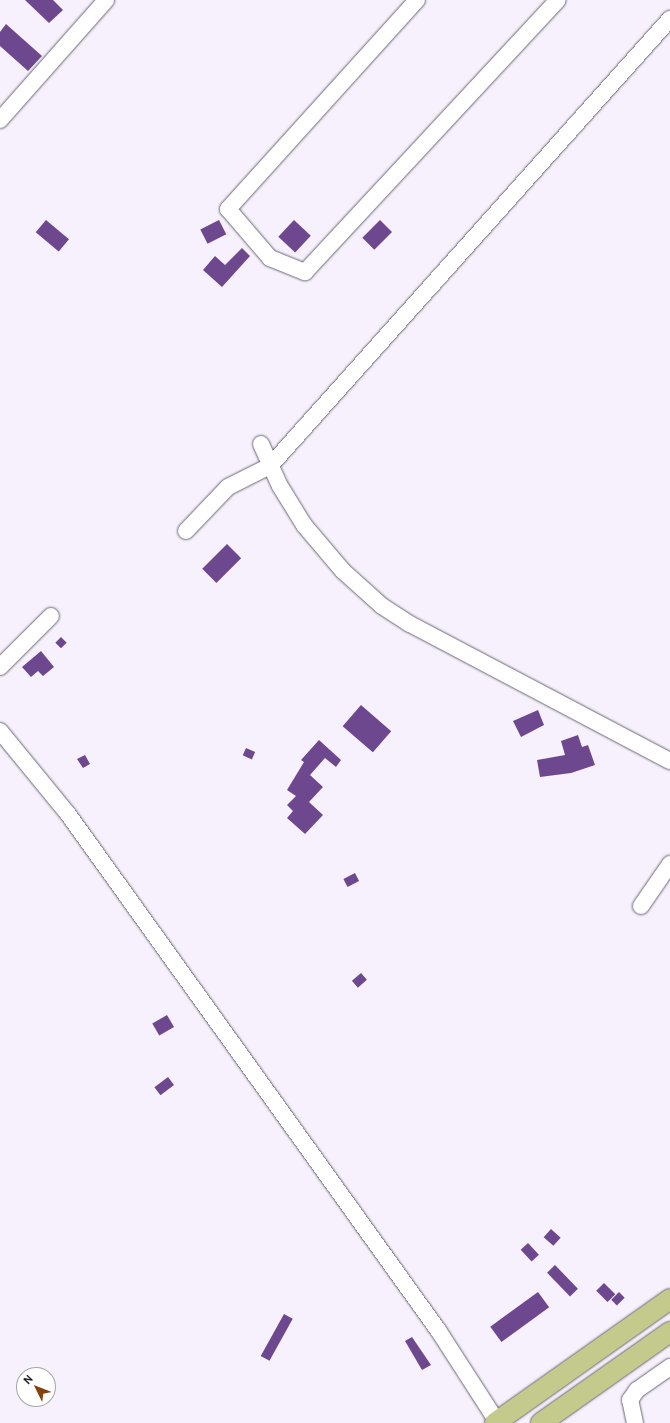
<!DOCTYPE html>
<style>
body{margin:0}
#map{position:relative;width:670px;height:1423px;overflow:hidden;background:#f7f1fe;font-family:Cabin,sans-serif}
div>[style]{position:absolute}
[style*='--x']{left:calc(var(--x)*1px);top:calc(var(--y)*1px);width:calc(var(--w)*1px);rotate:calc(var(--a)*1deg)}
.building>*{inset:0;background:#6e488e;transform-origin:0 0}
.roads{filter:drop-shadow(0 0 1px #6c6672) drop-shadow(0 0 1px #6c6672)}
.minor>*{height:16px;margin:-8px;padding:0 8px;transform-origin:8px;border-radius:8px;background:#fff}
.major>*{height:20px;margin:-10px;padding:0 10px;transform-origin:10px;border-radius:10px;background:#c4ca8b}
span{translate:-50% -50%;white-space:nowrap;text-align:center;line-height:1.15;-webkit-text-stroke:4px #fff;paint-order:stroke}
.north{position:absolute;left:16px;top:1367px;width:40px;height:40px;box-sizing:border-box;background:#fff;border:1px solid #a6a5a7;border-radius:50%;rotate:313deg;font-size:11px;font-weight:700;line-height:16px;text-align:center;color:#201e23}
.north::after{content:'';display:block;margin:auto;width:14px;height:18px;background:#83420d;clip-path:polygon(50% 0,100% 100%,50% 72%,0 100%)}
</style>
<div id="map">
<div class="building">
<div style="clip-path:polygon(25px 0,53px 0,63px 10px,49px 23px)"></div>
<div style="clip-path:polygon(6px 24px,42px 56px,28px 71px,0 46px,0 32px)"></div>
<div style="left:46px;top:220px;width:30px;height:16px;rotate:40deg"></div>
<div style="left:219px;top:220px;width:16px;height:21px;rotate:63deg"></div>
<div style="left:294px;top:220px;width:23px;height:23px;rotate:43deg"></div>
<div style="left:380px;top:220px;width:17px;height:25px;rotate:45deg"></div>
<div style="clip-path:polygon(242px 248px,250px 256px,222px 287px,203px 270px,215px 256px,225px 265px)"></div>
<div style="left:227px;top:544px;width:20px;height:35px;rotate:45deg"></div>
<div style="left:61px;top:637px;width:8px;height:8px;rotate:45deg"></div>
<div style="clip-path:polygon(41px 651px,54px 667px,43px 676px,38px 671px,31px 677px,22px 667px)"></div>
<div style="left:361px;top:705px;width:40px;height:28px;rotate:41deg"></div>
<div style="clip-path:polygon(538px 710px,544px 725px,521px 737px,513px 721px)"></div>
<div style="clip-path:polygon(578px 735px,582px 747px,588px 745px,595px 765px,571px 773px,540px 777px,537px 760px,565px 755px,561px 741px)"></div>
<div style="clip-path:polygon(319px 740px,341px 760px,336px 767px,325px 758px,310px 775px,323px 787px,309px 802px,323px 815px,305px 834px,287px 818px,293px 811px,287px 805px,296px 796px,287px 790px,304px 762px,301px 760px)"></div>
<div style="left:246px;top:748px;width:10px;height:8px;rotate:24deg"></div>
<div style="clip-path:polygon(85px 755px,90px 764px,83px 768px,77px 759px)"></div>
<div style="left:355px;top:873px;width:9px;height:13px;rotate:63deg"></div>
<div style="left:361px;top:973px;width:9px;height:12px;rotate:49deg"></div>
<div style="left:167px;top:1015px;width:14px;height:17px;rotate:60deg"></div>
<div style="left:168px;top:1077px;width:10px;height:17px;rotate:53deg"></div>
<div style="left:551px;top:1229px;width:13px;height:11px;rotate:42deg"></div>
<div style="left:528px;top:1243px;width:16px;height:10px;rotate:47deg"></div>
<div style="left:555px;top:1265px;width:33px;height:11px;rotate:46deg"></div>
<div style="left:604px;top:1283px;width:16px;height:11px;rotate:45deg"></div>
<div style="left:538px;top:1292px;width:19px;height:59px;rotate:54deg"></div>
<div style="left:619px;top:1292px;width:8px;height:11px;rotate:45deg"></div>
<div style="left:284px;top:1314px;width:10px;height:48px;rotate:29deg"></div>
<div style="clip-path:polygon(412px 1337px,431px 1365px,422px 1370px,405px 1341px)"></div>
</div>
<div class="roads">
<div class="minor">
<div style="--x:417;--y:0;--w:282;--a:132.1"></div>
<div style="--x:228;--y:209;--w:65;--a:49.4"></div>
<div style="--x:270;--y:258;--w:38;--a:22"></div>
<div style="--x:305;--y:272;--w:371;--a:-47.1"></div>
<div style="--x:0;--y:120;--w:160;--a:-48.5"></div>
<div style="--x:261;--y:444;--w:46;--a:65.7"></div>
<div style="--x:280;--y:486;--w:46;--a:58.4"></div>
<div style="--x:304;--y:525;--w:60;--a:49.7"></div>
<div style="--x:343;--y:571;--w:52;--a:41.9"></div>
<div style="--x:382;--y:606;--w:33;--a:33"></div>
<div style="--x:410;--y:624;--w:294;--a:27.8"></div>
<div style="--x:186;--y:531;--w:61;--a:-46.3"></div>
<div style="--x:228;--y:487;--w:47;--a:-26.6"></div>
<div style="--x:270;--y:466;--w:600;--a:-48.18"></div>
<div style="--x:0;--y:667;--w:72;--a:-45"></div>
<div style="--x:0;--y:731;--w:107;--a:50.7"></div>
<div style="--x:68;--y:814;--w:635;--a:54.36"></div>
<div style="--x:438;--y:1330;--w:111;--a:57.2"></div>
<div style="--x:641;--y:906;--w:51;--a:-55.4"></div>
<div style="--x:635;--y:1423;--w:24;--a:-102"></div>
<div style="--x:630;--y:1400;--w:12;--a:-55"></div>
<div style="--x:637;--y:1390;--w:40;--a:-34.9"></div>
</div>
<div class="major">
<div style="--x:495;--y:1423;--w:214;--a:-35.3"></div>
<div style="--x:541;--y:1423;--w:158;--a:-35.2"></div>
</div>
</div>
<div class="north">N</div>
</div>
